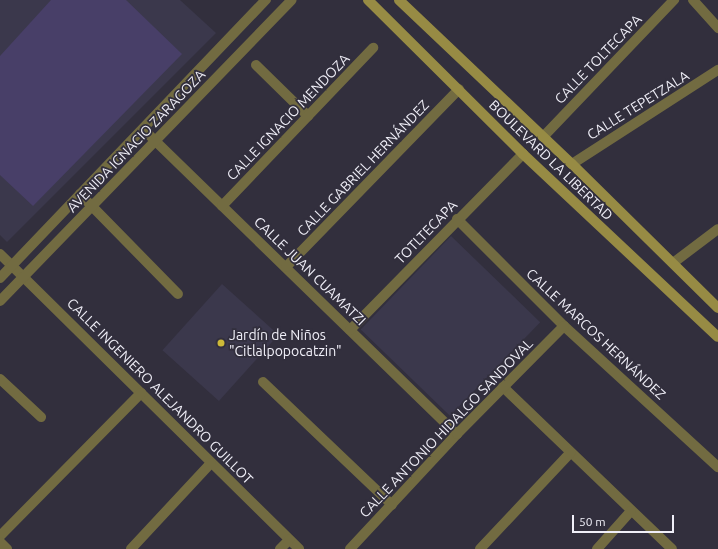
<!DOCTYPE html>
<meta charset="utf-8">
<style>
body{margin:0}
#map{position:relative;width:718px;height:549px;overflow:hidden;background:#322f3d;font-family:Ubuntu,sans-serif}
div>[style]{position:absolute}
[style*='--x']{left:calc(var(--x)*1px);top:calc(var(--y)*1px);width:calc(var(--w)*1px);rotate:calc(var(--a)*1deg)}
.built>*{inset:0;background:#3b384c;transform-origin:0 0}
.green>*{inset:0;background:#483f68}
.street>*{height:10px;margin:-5px;padding:0 5px;transform-origin:5px;border-radius:5px;background:#726b41}
.secondary>*{height:10px;margin:-5px;padding:0 5px;transform-origin:5px;border-radius:5px;background:#978b44}
.dots>*{width:11px;height:11px;translate:-50% -50%;box-sizing:border-box;border:2px solid #322f3d;border-radius:50%}
span{translate:-50% -50%;white-space:nowrap;text-align:center;line-height:1.15;-webkit-text-stroke:3.5px #322f3d;paint-order:stroke}
.street-label{font-size:14px;color:#f0eff8}
.poi-label{font-size:14px;color:#f0eff8}
.left{translate:0 -50%;text-align:left}
.scale{position:absolute;left:572px;top:515px;width:102px;height:18px;box-sizing:border-box;border:2px solid #f0eff8;border-top:0;padding-left:5px;font-size:12px;line-height:14px;white-space:nowrap;color:#f0eff8;-webkit-text-stroke:3px #322f3d;paint-order:stroke}
</style>
<div id="map">
<div class="built">
<div style="clip-path:polygon(0 0,180px 0,216px 33px,7px 242px,0 235px)"></div>
<div style="left:451px;top:236px;width:124px;height:130px;rotate:44deg"></div>
<div style="left:222px;top:284px;width:76px;height:89px;rotate:42deg"></div>
</div>
<div class="green">
<div style="clip-path:polygon(51px 0,126px 0,182px 54px,33px 206px,0 175px,0 56px)"></div>
</div>
<div class="street">
<div style="--x:693;--y:0;--w:38;--a:48"></div>
<div style="--x:256;--y:65;--w:73;--a:44.4"></div>
<div style="--x:143;--y:129;--w:438;--a:44.2"></div>
<div style="--x:543;--y:137;--w:190;--a:-46.3"></div>
<div style="--x:572;--y:164;--w:174;--a:-32.8"></div>
<div style="--x:80;--y:194;--w:140;--a:45.6"></div>
<div style="--x:222;--y:206;--w:219;--a:-46.3"></div>
<div style="--x:457;--y:219;--w:151;--a:45"></div>
<div style="--x:564;--y:326;--w:209;--a:42.5"></div>
<div style="--x:0;--y:254;--w:420;--a:44.6"></div>
<div style="--x:673;--y:263;--w:56;--a:-37.1"></div>
<div style="--x:286;--y:267;--w:248;--a:-45.8"></div>
<div style="--x:0;--y:278;--w:385;--a:-46.3"></div>
<div style="--x:0;--y:301;--w:419;--a:-45.9"></div>
<div style="--x:350;--y:330;--w:247;--a:-45.5"></div>
<div style="--x:0;--y:379;--w:56;--a:42.8"></div>
<div style="--x:263;--y:382;--w:178;--a:43.6"></div>
<div style="--x:503;--y:387;--w:234;--a:43.8"></div>
<div style="--x:0;--y:536;--w:201;--a:-45.4"></div>
<div style="--x:0;--y:542;--w:10;--a:45"></div>
<div style="--x:131;--y:549;--w:117;--a:-47.1"></div>
<div style="--x:280;--y:549;--w:13;--a:-45"></div>
<div style="--x:350;--y:549;--w:157;--a:-47.1"></div>
<div style="--x:457;--y:434;--w:152;--a:-45.3"></div>
<div style="--x:480;--y:549;--w:132;--a:-46.8"></div>
<div style="--x:597;--y:549;--w:51;--a:-48.2"></div>
</div>
<div class="secondary">
<div style="--x:368;--y:0;--w:218;--a:44.8"></div>
<div style="--x:523;--y:154;--w:267;--a:43.2"></div>
<div style="--x:399;--y:0;--w:238;--a:43.5"></div>
<div style="--x:572;--y:164;--w:205;--a:44.6"></div>
</div>
<div class="dots">
<div style="left:221px;top:343px;background:#cdb938"></div>
</div>
<div class="street-label">
<span style="left:598px;top:59px;rotate:-46deg">CALLE TOLTECAPA</span>
<span style="left:638px;top:105px;rotate:-32deg">CALLE TEPETZALA</span>
<span style="left:288px;top:117px;rotate:-46deg">CALLE IGNACIO MENDOZA</span>
<span style="left:136px;top:141px;rotate:-46deg">AVENIDA IGNACIO ZARAGOZA</span>
<span style="left:551px;top:160px;rotate:44deg">BOULEVARD LA LIBERTAD</span>
<span style="left:363px;top:168px;rotate:-46deg">CALLE GABRIEL HERNÁNDEZ</span>
<span style="left:426px;top:232px;rotate:-46deg">TOTLTECAPA</span>
<span style="left:310px;top:271px;rotate:44deg">CALLE JUAN CUAMATZI</span>
<span style="left:596px;top:334px;rotate:43deg">CALLE MARCOS HERNÁNDEZ</span>
<span style="left:160px;top:391px;rotate:45deg">CALLE INGENIERO ALEJANDRO GUILLOT</span>
<span style="left:446px;top:428px;rotate:-46deg">CALLE ANTONIO HIDALGO SANDOVAL</span>
</div>
<div class="poi-label">
<span class="left" style="left:229px;top:343px">Jardín de Niños<br>"Citlalpopocatzin"</span>
</div>
<div class="scale">50 m</div>
</div>
